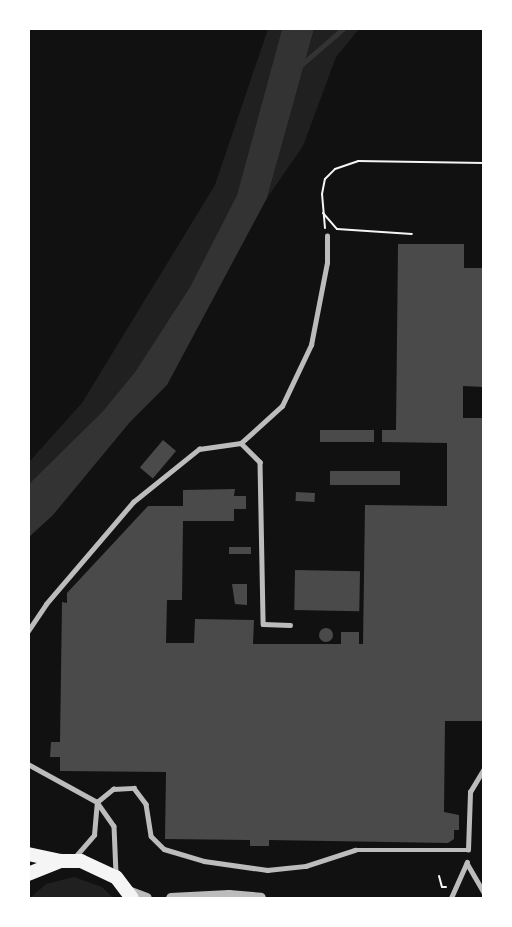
<!DOCTYPE html>
<style>
body{margin:0}
#map{position:relative;width:512px;height:927px;overflow:hidden;background:#111;font-family:"Public Sans",sans-serif}
div>[style]{position:absolute}
[style*='--x']{left:calc(var(--x)*1px);top:calc(var(--y)*1px);width:calc(var(--w)*1px);rotate:calc(var(--a)*1deg)}
.green>*{inset:0;background:#202020}
.water>*{inset:0;background:#333}
.stream>*{height:4.5px;margin:-2.25px;padding:0 2.25px;transform-origin:2.25px;border-radius:2.25px;background:#333}
.building>*{inset:0;background:#4a4a4a;transform-origin:0 0}
.round{border-radius:50%}
.path>*{height:2px;margin:-1px;padding:0 1px;transform-origin:1px;border-radius:1px;background:#f5f5f5}
.service>*{height:4.5px;margin:-2.25px;padding:0 2.25px;transform-origin:2.25px;border-radius:2.25px;background:#bcbcbc}
.tertiary>*{height:10px;margin:-5px;padding:0 5px;transform-origin:5px;border-radius:5px;background:#bcbcbc}
.primary>*{height:14px;margin:-7px;padding:0 7px;transform-origin:7px;border-radius:7px;background:#f5f5f5}
span{translate:-50% -50%;white-space:nowrap;text-align:center;line-height:1.15;-webkit-text-stroke:4.5px #fff;paint-order:stroke}
.frame{position:absolute;inset:0;border:30px solid #fff;pointer-events:none}
</style>
<div id="map">
<div class="green">
<div style="clip-path:polygon(268px 29px,282px 29px,237px 195px,190px 287px,135px 372px,103px 411px,29px 484px,29px 462px,82px 403px,215px 185px)"></div>
<div style="clip-path:polygon(314px 29px,359px 29px,336px 57px,303px 146px,267px 198px)"></div>
<div style="clip-path:polygon(74px 877px,102px 887px,113px 898px,30px 898px,46px 884px)"></div>
</div>
<div class="water">
<div style="clip-path:polygon(282px 29px,314px 29px,267px 198px,167px 385px,130px 422px,53px 515px,29px 537px,29px 484px,103px 411px,135px 372px,190px 287px,237px 195px)"></div>
</div>
<div class="stream">
<div style="--x:300;--y:66;--w:58;--a:-40.8"></div>
</div>
<div class="building">
<div style="clip-path:polygon(398px 244px,464px 244px,464px 268px,484px 268px,484px 387px,463px 386px,463px 418px,484px 418px,484px 721px,445px 721px,444px 812px,459px 815px,459px 830px,454px 830px,454px 839px,448px 843px,269px 840px,269px 846px,250px 846px,250px 840px,165px 839px,166px 772px,60px 771px,60px 757px,50px 757px,51px 742px,60px 742px,62px 602px,67px 603px,67px 593px,148px 506px,183px 506px,183px 490px,235px 489px,234px 496px,246px 496px,246px 509px,234px 509px,234px 521px,183px 521px,182px 600px,167px 600px,166px 643px,194px 643px,195px 619px,254px 620px,253px 644px,341px 644px,341px 632px,359px 632px,359px 644px,363px 644px,365px 505px,447px 506px,447px 443px,382px 442px,382px 430px,396px 430px)"></div>
<div style="left:320px;top:430px;width:54px;height:12px"></div>
<div style="left:163px;top:440px;width:17px;height:36px;rotate:40deg"></div>
<div style="left:330px;top:471px;width:70px;height:14px"></div>
<div style="left:296px;top:492px;width:19px;height:9px;rotate:3deg"></div>
<div style="left:229px;top:547px;width:22px;height:7px"></div>
<div style="left:295px;top:570px;width:65px;height:40px;rotate:1deg"></div>
<div style="clip-path:polygon(232px 584px,247px 584px,247px 605px,235px 604px)"></div>
<div class="round" style="left:319px;top:628px;width:14px;height:14px"></div>
</div>
<div class="path">
<div style="--x:323;--y:213;--w:21;--a:49"></div>
<div style="--x:337;--y:229;--w:75;--a:3.8"></div>
<div style="--x:325;--y:228;--w:34;--a:-95"></div>
<div style="--x:322;--y:194;--w:15;--a:-79"></div>
<div style="--x:325;--y:179;--w:14;--a:-45"></div>
<div style="--x:335;--y:169;--w:24;--a:-19"></div>
<div style="--x:358;--y:161;--w:126;--a:0.9"></div>
<div style="--x:439;--y:876;--w:11;--a:75"></div>
<div style="--x:442;--y:887;--w:4;--a:0"></div>
</div>
<div class="service">
<div style="--x:241;--y:443;--w:27;--a:45"></div>
<div style="--x:260;--y:462;--w:162;--a:88.9"></div>
<div style="--x:263;--y:624;--w:27;--a:2"></div>
<div style="--x:28;--y:631;--w:32;--a:-56"></div>
<div style="--x:46;--y:604;--w:134;--a:-49.5"></div>
<div style="--x:133;--y:502;--w:85;--a:-38.8"></div>
<div style="--x:199;--y:449;--w:42;--a:-8.1"></div>
<div style="--x:241;--y:443;--w:55;--a:-42.1"></div>
<div style="--x:282;--y:406;--w:68;--a:-64.6"></div>
<div style="--x:311;--y:345;--w:84;--a:-79"></div>
<div style="--x:327;--y:263;--w:27;--a:-90"></div>
<div style="--x:28;--y:764;--w:79;--a:28.8"></div>
<div style="--x:97;--y:802;--w:21;--a:-39"></div>
<div style="--x:113;--y:789;--w:21;--a:-3"></div>
<div style="--x:134;--y:788;--w:20;--a:53"></div>
<div style="--x:146;--y:804;--w:32;--a:81"></div>
<div style="--x:151;--y:836;--w:18;--a:45"></div>
<div style="--x:164;--y:849;--w:42;--a:16.7"></div>
<div style="--x:204;--y:861;--w:64;--a:8.1"></div>
<div style="--x:267;--y:870;--w:39;--a:-6"></div>
<div style="--x:306;--y:866;--w:52;--a:-18.1"></div>
<div style="--x:355;--y:850;--w:113;--a:0"></div>
<div style="--x:468;--y:850;--w:58;--a:-88"></div>
<div style="--x:470;--y:792;--w:27;--a:-59"></div>
<div style="--x:75;--y:857;--w:29;--a:-49"></div>
<div style="--x:94;--y:835;--w:33;--a:-85"></div>
<div style="--x:97;--y:802;--w:29;--a:55"></div>
<div style="--x:114;--y:826;--w:48;--a:87.6"></div>
<div style="--x:467;--y:863;--w:34;--a:60"></div>
<div style="--x:451;--y:898;--w:39;--a:-66"></div>
</div>
<div class="tertiary">
<div style="--x:128;--y:891;--w:20;--a:20"></div>
<div style="--x:171;--y:898;--w:58;--a:-3"></div>
<div style="--x:229;--y:895;--w:32;--a:5"></div>
</div>
<div class="primary">
<div style="--x:28;--y:854;--w:30;--a:12"></div>
<div style="--x:28;--y:874;--w:35;--a:-22"></div>
<div style="--x:60;--y:861;--w:21;--a:0"></div>
<div style="--x:81;--y:861;--w:38;--a:25"></div>
<div style="--x:116;--y:877;--w:26;--a:53"></div>
</div>
<div class="frame"></div>
</div>
